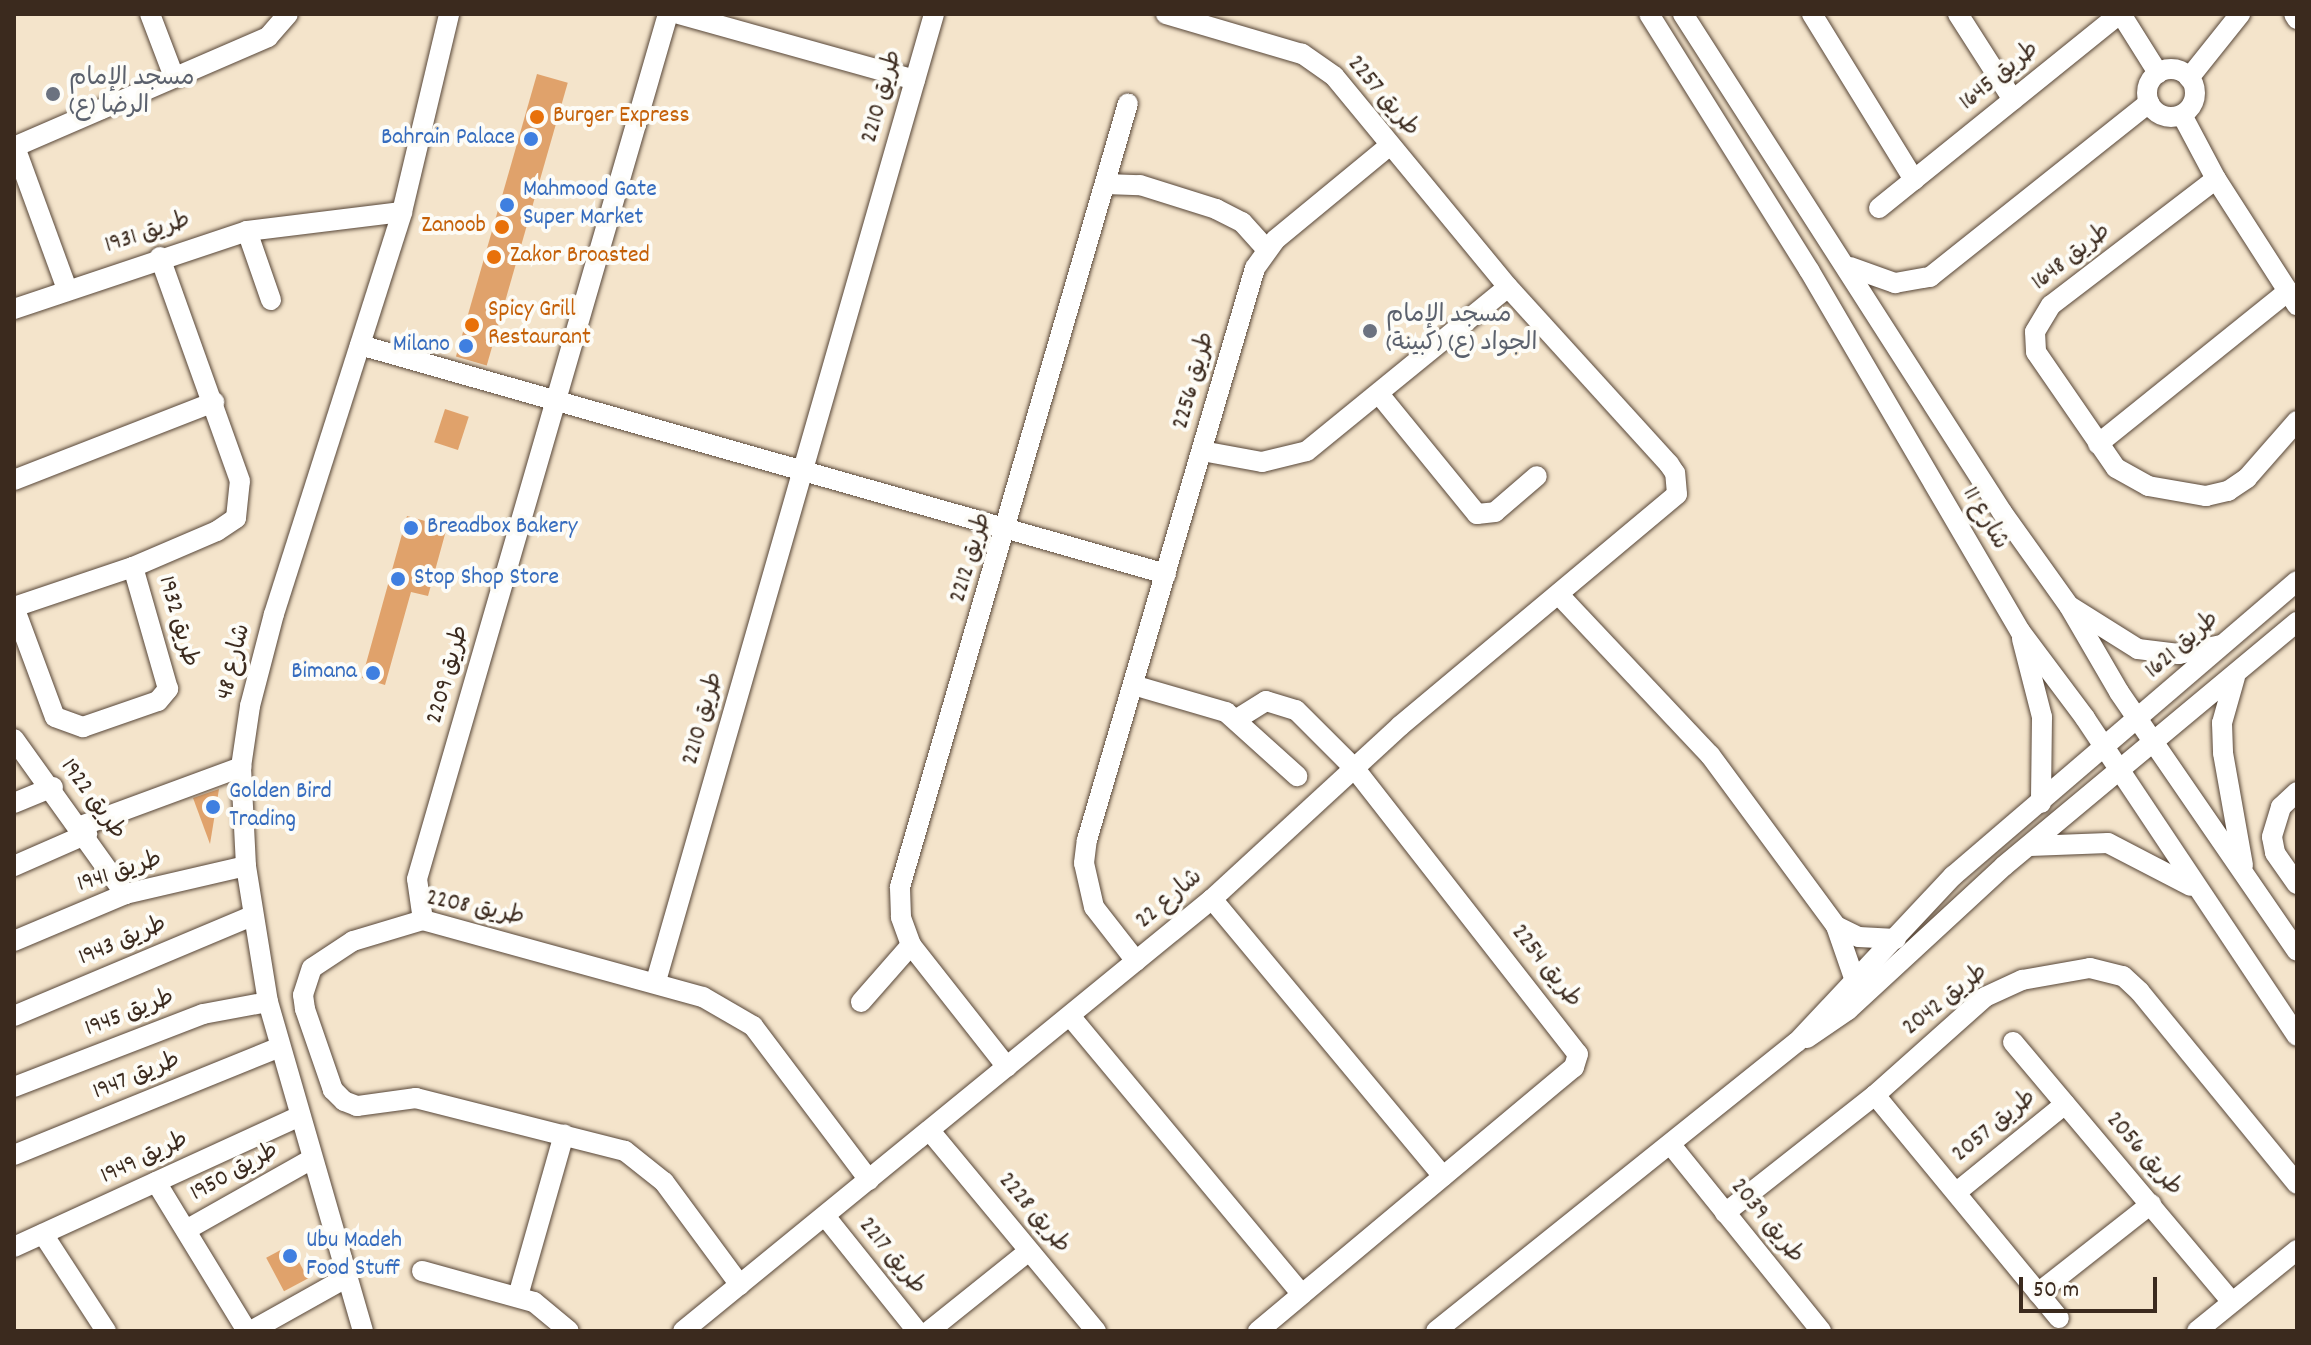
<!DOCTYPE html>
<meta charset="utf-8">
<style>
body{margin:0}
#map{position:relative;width:2311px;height:1345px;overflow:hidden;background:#f4e4cb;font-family:Dekko,"Playpen Sans Arabic",sans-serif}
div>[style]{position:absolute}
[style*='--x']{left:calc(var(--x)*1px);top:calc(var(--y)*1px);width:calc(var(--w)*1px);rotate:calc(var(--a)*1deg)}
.building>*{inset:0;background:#e0a26b;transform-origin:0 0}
.roads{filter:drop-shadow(0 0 2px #574638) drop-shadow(0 0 2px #574638)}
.minor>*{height:20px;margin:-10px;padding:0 10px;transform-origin:10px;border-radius:10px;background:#fff}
.minor>.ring{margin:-10px;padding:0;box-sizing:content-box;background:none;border:20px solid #fff;border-radius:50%}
.dots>*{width:22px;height:22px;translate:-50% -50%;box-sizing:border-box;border:4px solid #fdfcf7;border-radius:50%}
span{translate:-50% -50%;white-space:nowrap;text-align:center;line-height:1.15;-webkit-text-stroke:8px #fdfcf7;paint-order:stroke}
.street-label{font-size:24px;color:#3b2a1e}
.worship-label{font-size:24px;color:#5b616d}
.left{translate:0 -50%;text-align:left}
.food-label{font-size:24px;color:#c56008}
.right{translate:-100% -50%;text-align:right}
.shop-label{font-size:24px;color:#366cbe}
.frame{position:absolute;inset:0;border:16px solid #3b2a1e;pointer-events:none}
.scale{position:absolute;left:2019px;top:1277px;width:138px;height:36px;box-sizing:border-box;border:4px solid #3b2a1e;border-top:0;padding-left:10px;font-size:24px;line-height:28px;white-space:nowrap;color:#3b2a1e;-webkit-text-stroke:6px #fdfcf7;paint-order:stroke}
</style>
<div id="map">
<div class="building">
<div style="left:537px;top:74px;width:32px;height:294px;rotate:16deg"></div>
<div style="left:445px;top:409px;width:25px;height:35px;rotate:18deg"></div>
<div style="clip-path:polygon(407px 516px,447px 527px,428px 596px,411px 592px,385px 685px,362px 678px)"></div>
<div style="clip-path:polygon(219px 789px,210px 844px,193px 798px)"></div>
<div style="left:290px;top:1245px;width:38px;height:27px;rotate:62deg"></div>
</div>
<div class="roads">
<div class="minor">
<div style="--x:150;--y:14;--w:67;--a:69.1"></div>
<div style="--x:679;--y:14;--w:245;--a:15.6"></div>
<div style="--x:1649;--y:14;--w:302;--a:58"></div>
<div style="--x:1809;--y:270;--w:418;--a:59.7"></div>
<div style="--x:2020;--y:631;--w:109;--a:53.2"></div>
<div style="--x:2085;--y:718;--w:382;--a:56.3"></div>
<div style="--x:1683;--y:14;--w:591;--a:57.36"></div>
<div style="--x:2002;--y:512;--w:115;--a:54.5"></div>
<div style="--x:2069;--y:606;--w:99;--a:59.8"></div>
<div style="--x:2119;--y:692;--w:314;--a:55.5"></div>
<div style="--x:1812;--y:14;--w:195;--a:58.4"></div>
<div style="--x:1958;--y:14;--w:102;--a:57.4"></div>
<div style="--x:2121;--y:14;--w:70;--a:57.9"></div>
<div style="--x:2294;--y:14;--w:6;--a:59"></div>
<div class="ring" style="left:2147px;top:69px;width:28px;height:28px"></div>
<div style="--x:2189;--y:78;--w:82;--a:-51.4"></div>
<div style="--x:2182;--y:115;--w:72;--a:62"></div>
<div style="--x:2216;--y:179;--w:150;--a:57.3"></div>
<div style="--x:14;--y:147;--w:277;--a:-23.4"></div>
<div style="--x:268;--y:37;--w:30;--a:-49"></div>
<div style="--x:15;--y:147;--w:151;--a:69.9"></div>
<div style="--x:2216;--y:179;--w:208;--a:142.6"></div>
<div style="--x:2051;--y:305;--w:31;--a:121"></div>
<div style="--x:2035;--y:332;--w:20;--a:87"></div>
<div style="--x:2036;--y:352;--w:141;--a:55.4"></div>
<div style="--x:2116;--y:468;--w:37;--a:29"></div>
<div style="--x:2148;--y:486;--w:59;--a:9.8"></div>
<div style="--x:2206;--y:496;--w:23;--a:-13"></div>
<div style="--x:2228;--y:491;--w:23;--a:-34"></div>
<div style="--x:2247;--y:478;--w:76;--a:-48.7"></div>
<div style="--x:1105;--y:184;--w:35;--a:2"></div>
<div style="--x:1140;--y:185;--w:80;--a:17.5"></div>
<div style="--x:1216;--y:209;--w:29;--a:27"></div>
<div style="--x:1242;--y:222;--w:36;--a:48"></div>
<div style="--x:1879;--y:208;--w:309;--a:-38.9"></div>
<div style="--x:247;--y:231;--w:73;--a:70.8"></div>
<div style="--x:1850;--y:267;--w:48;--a:19.6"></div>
<div style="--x:1895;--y:283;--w:36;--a:-10"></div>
<div style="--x:1930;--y:277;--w:280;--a:-38.5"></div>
<div style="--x:14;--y:309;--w:246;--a:-18.5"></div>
<div style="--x:247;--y:231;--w:156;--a:-7"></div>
<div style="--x:360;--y:345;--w:838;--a:15.86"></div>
<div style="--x:1379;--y:394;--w:155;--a:50.8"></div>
<div style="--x:1477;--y:514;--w:18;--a:-6"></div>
<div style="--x:1495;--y:512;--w:55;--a:-40.6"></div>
<div style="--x:2098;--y:444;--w:244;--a:-38.8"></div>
<div style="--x:1202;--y:451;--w:61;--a:10.4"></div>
<div style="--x:1262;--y:462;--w:46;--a:-13.7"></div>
<div style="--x:1307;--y:451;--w:259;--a:-39.2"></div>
<div style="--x:14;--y:480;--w:215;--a:-21.3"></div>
<div style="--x:1559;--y:595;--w:220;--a:46.7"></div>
<div style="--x:1710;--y:755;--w:212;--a:53.6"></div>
<div style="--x:1836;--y:926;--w:58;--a:70.9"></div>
<div style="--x:14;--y:607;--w:126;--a:-18.6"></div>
<div style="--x:133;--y:567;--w:91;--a:-23.2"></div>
<div style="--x:217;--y:531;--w:23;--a:-34"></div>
<div style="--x:236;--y:518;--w:37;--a:-84"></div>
<div style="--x:240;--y:481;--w:238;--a:-109.7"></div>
<div style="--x:14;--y:607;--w:117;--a:69.6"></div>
<div style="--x:55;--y:717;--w:30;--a:20"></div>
<div style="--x:83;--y:727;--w:79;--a:-19.1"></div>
<div style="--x:158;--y:701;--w:16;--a:-50"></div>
<div style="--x:168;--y:689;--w:127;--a:-106"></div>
<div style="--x:2071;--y:607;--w:79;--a:32.1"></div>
<div style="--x:2138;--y:649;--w:41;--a:7"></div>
<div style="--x:2179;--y:654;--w:43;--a:-12.1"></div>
<div style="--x:2022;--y:639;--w:81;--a:75.6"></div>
<div style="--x:2042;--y:717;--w:86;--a:90.7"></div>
<div style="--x:2235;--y:677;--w:48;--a:105.8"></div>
<div style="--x:2222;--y:723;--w:30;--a:88"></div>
<div style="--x:2223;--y:753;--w:114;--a:79.9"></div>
<div style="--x:1133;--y:685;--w:97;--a:16.2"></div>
<div style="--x:1226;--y:712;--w:96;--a:42"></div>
<div style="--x:1237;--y:719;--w:34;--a:-32"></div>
<div style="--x:1266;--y:701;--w:31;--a:17"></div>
<div style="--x:1296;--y:710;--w:83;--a:45"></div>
<div style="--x:1355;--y:769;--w:362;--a:52"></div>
<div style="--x:1578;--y:1054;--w:14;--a:107"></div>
<div style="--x:1574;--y:1067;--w:412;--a:140.1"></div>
<div style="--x:14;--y:739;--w:191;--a:54.4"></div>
<div style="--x:2297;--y:792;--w:22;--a:137"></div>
<div style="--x:2281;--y:807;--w:31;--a:107"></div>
<div style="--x:2272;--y:837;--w:16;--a:79"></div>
<div style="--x:2275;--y:853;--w:38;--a:55"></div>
<div style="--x:14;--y:803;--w:42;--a:-22.3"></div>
<div style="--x:81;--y:826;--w:171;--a:-20.2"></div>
<div style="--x:2030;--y:846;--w:78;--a:-2.2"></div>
<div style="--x:2108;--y:843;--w:93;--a:27.4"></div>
<div style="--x:14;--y:866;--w:80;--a:-23.7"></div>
<div style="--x:1212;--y:899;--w:361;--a:50.2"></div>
<div style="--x:423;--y:920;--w:41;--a:-98.3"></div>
<div style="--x:417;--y:879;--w:901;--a:-73.82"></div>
<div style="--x:1836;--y:926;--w:25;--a:26"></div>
<div style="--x:1859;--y:937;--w:37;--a:3"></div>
<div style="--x:14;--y:941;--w:121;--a:-22.9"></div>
<div style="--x:125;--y:894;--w:124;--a:-13"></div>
<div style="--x:1136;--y:961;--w:68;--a:-127.9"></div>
<div style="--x:1094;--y:907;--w:45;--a:-102.8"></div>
<div style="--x:1084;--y:863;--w:23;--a:-83"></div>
<div style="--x:1087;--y:840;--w:596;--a:-73.63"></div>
<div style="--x:1255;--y:268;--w:34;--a:-54"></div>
<div style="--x:1275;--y:240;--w:148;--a:-39.5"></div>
<div style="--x:656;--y:981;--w:1006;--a:-73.96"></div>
<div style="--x:861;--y:1002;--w:76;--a:-48.7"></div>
<div style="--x:14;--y:1016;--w:258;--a:-22.8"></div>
<div style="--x:1070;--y:1016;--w:362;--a:50.2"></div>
<div style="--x:1807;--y:1038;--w:50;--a:-34.3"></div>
<div style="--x:1848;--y:1010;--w:212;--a:-42.7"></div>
<div style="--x:2004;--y:866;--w:381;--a:-39.8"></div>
<div style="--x:2013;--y:1042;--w:340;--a:49.9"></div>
<div style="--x:1007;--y:1067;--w:155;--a:-128.2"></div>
<div style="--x:911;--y:945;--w:30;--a:-110"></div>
<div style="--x:901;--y:917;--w:30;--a:-92"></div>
<div style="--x:900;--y:887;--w:816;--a:-73.78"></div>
<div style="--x:14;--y:1087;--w:203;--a:-21.1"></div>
<div style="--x:203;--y:1014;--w:66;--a:-10.5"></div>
<div style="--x:1875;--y:1095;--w:289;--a:50.5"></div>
<div style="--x:930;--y:1131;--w:260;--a:50.3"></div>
<div style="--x:1671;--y:1145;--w:239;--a:51.1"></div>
<div style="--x:14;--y:1155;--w:287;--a:-22.1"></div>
<div style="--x:156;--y:1182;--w:175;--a:58.6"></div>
<div style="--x:1958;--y:1191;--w:138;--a:-39.1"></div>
<div style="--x:1725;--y:1213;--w:191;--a:-38.2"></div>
<div style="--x:1875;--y:1095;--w:147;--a:-41.7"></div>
<div style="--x:1985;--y:997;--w:41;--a:-24.7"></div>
<div style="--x:2022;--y:980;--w:69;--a:-10"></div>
<div style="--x:2090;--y:968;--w:34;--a:14"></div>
<div style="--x:2123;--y:976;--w:23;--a:43"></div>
<div style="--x:2140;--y:992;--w:248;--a:50.7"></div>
<div style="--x:825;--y:1216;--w:147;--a:51.3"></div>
<div style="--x:186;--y:1230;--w:142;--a:-29.4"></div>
<div style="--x:43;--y:1234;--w:116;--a:57"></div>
<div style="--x:14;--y:1247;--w:312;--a:-24.6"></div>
<div style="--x:422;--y:1271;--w:116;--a:15.5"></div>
<div style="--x:534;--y:1302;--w:45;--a:39.6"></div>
<div style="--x:740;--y:1285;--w:128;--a:-126.4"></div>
<div style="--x:664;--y:1182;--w:50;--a:-141.5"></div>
<div style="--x:625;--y:1151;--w:216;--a:-165.8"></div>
<div style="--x:416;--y:1098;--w:60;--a:172.3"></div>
<div style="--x:357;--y:1106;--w:14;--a:-159"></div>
<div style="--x:344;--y:1101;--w:16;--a:-135"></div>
<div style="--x:333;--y:1090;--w:86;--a:-109.1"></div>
<div style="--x:305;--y:1009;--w:14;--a:-98"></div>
<div style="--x:303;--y:995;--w:28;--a:-72"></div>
<div style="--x:312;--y:968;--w:49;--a:-33.4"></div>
<div style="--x:353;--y:941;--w:73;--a:-16.7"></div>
<div style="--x:423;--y:920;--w:290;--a:15.4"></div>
<div style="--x:703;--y:997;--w:58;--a:30.1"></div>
<div style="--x:753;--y:1026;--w:193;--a:53"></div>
<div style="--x:2038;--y:1293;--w:144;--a:-38.2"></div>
<div style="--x:518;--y:1296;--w:168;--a:-74.1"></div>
<div style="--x:251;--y:1331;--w:109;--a:-29.2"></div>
<div style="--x:363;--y:1331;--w:342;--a:-106.1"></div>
<div style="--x:268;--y:1002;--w:138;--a:-99.2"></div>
<div style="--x:246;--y:866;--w:99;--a:-92.9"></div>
<div style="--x:241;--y:767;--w:62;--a:-81.6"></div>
<div style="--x:250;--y:706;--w:95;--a:-75.4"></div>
<div style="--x:274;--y:614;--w:422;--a:-72.3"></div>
<div style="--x:402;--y:212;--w:204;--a:-76.6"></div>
<div style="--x:683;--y:1331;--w:683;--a:-39.24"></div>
<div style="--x:1212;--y:899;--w:255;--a:-42.6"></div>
<div style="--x:1400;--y:726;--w:361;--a:-39.9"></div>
<div style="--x:1677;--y:494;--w:21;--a:-95"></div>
<div style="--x:1675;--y:473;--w:11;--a:-124"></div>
<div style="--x:1669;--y:464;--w:239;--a:-132.3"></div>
<div style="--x:1508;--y:287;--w:273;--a:-129.5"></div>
<div style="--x:1334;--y:76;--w:39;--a:-145"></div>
<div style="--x:1302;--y:54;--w:142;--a:-163.6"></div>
<div style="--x:929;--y:1331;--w:128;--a:-38.7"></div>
<div style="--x:1436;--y:1331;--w:462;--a:-38.7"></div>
<div style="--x:1797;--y:1042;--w:228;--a:-46.8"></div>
<div style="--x:1953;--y:876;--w:453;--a:-40.6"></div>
<div style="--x:2197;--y:1331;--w:129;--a:-39"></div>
</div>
</div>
<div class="dots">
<div style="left:53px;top:94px;background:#6b7280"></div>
<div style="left:537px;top:117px;background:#e8710a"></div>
<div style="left:531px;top:139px;background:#3f7fe0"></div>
<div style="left:507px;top:205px;background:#3f7fe0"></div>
<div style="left:502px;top:227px;background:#e8710a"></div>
<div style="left:494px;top:257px;background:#e8710a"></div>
<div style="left:472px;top:325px;background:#e8710a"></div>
<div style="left:1370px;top:331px;background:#6b7280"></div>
<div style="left:466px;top:346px;background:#3f7fe0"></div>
<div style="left:411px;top:528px;background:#3f7fe0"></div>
<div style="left:398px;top:579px;background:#3f7fe0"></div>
<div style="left:373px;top:673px;background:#3f7fe0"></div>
<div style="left:213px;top:807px;background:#3f7fe0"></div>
<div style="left:290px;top:1256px;background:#3f7fe0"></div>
</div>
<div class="street-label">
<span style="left:2000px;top:77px;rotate:-39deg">طريق 1645</span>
<span style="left:883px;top:97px;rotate:-74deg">طريق 2210</span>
<span style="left:1382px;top:97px;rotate:50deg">طريق 2257</span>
<span style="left:148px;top:234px;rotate:-18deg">طريق 1931</span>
<span style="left:2072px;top:258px;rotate:-38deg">طريق 1648</span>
<span style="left:1195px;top:381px;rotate:-74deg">طريق 2256</span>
<span style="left:1984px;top:519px;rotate:60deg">شارع 11</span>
<span style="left:972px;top:558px;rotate:-73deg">طريق 2212</span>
<span style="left:177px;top:622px;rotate:74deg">طريق 1932</span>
<span style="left:2183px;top:646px;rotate:-41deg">طريق 1621</span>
<span style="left:235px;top:662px;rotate:-76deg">شارع 48</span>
<span style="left:449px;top:675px;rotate:-74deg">طريق 2209</span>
<span style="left:704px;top:719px;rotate:-74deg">طريق 2210</span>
<span style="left:92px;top:800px;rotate:54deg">طريق 1922</span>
<span style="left:120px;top:873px;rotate:-18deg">طريق 1941</span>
<span style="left:1170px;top:900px;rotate:-40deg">شارع 22</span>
<span style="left:475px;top:909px;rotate:12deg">طريق 2208</span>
<span style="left:123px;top:942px;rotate:-23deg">طريق 1943</span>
<span style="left:1545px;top:967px;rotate:52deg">طريق 2254</span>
<span style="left:1946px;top:1001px;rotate:-38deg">طريق 2042</span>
<span style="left:130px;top:1014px;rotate:-21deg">طريق 1945</span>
<span style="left:137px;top:1077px;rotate:-22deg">طريق 1947</span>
<span style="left:1995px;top:1127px;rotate:-39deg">طريق 2057</span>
<span style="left:2143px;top:1155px;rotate:49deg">طريق 2056</span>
<span style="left:145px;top:1159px;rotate:-25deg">طريق 1949</span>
<span style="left:235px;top:1173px;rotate:-29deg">طريق 1950</span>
<span style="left:1033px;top:1214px;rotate:50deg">طريق 2228</span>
<span style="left:1766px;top:1222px;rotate:51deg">طريق 2039</span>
<span style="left:891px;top:1257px;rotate:51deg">طريق 2217</span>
</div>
<div class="worship-label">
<span class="left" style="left:69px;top:94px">مسجد الإمام<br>الرضا (ع)</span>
<span class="left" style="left:1386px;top:331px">مسجد الإمام<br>الجواد (ع) (كبينة)</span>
</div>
<div class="food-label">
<span class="left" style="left:553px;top:117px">Burger Express</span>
<span class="right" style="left:486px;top:227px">Zanoob</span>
<span class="left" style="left:510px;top:257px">Zakor Broasted</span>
<span class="left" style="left:488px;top:325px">Spicy Grill<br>Restaurant</span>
</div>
<div class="shop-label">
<span class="right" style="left:515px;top:139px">Bahrain Palace</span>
<span class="left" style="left:523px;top:205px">Mahmood Gate<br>Super Market</span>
<span class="right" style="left:450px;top:346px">Milano</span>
<span class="left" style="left:427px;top:528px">Breadbox Bakery</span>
<span class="left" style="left:414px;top:579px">Stop Shop Store</span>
<span class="right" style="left:357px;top:673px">Bimana</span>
<span class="left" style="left:229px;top:807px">Golden Bird<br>Trading</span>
<span class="left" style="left:306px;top:1256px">Ubu Madeh<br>Food Stuff</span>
</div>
<div class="frame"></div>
<div class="scale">50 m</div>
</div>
